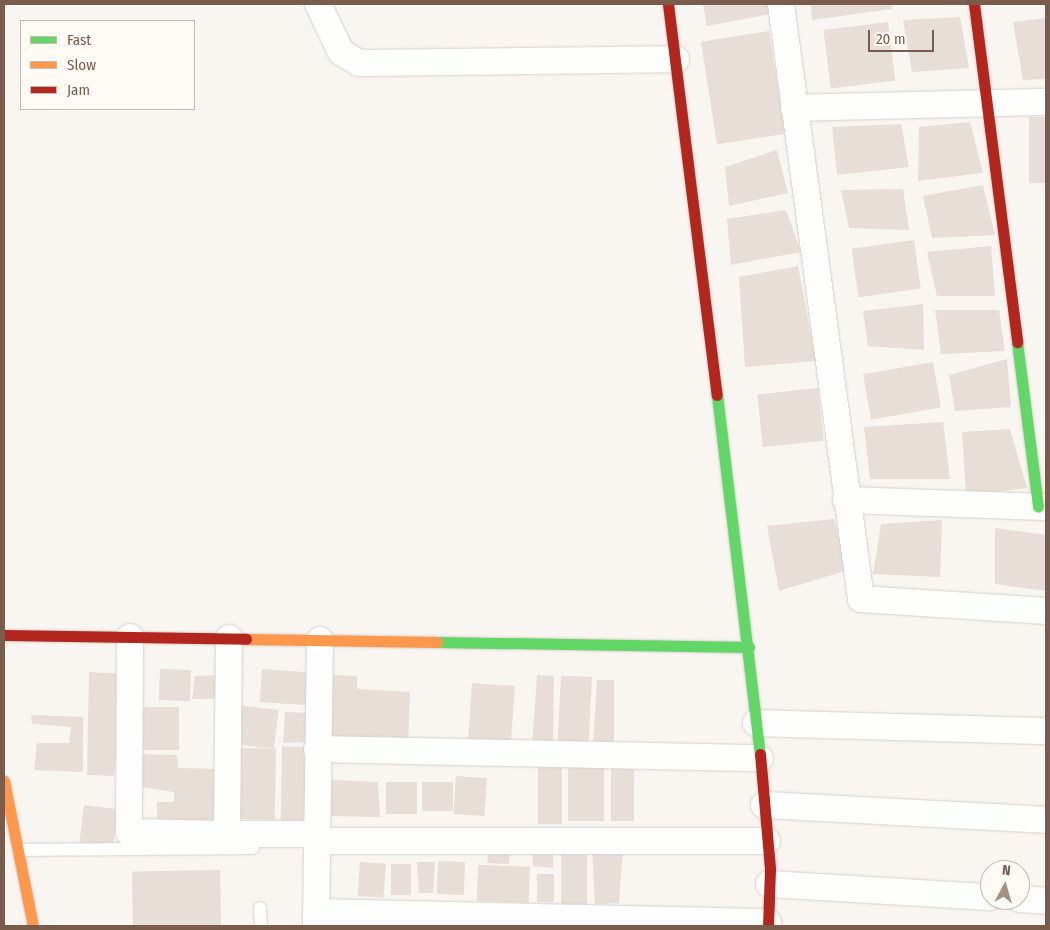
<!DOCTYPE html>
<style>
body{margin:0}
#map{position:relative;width:1050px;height:930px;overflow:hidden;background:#f9f5f0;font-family:"Fira Sans Condensed",sans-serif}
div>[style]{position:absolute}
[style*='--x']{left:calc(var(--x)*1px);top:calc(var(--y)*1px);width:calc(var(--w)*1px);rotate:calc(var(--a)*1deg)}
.building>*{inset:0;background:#e6ded7;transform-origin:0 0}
.roads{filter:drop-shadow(0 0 1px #d7d1cb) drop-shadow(0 0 1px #d7d1cb)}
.lane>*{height:12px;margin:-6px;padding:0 6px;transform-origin:6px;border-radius:6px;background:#fefefd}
.street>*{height:26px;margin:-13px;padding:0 13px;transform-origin:13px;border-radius:13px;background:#fefefd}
.fast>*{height:11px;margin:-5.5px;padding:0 5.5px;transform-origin:5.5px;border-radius:5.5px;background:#63d668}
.slow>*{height:11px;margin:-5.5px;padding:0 5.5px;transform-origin:5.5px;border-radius:5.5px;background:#ff974d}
.jam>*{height:11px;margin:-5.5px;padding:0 5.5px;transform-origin:5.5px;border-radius:5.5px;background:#b3261e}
span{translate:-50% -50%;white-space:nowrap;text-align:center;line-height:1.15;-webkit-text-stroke:4px #fffaf3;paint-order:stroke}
.frame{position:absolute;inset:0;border:5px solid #7a5c4d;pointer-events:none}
.legend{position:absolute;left:20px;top:20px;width:175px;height:90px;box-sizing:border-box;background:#fffaf3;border:1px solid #cabbb1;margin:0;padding:6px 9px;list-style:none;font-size:15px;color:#7a5c4d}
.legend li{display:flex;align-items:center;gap:10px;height:25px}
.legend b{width:25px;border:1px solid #cabbb1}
.north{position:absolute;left:980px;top:860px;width:50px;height:50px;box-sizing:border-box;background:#fffaf3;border:1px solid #cabbb1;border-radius:50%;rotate:6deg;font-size:14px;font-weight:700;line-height:20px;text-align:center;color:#7a5c4d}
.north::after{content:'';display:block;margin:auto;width:18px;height:22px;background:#a69286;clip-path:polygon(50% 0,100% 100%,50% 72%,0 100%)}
.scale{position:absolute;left:868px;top:30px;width:66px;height:22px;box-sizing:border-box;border:2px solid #7a5c4d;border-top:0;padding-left:6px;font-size:15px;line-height:18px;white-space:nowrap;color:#7a5c4d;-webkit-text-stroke:4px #fffaf3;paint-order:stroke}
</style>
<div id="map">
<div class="building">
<div style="clip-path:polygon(703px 4px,769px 4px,771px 14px,707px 26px)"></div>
<div style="clip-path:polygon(811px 4px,891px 4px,892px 9px,812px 20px)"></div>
<div style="clip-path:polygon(960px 17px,969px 68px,912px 72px,903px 20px)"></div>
<div style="clip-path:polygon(1046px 18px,1046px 79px,1023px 80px,1013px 22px)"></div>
<div style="left:888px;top:22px;width:59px;height:65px;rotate:83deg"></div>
<div style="left:769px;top:31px;width:104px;height:69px;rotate:81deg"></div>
<div style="left:1046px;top:117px;width:66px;height:17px;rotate:90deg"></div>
<div style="clip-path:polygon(970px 122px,983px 173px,918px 181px,919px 127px)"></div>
<div style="clip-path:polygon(901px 124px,909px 167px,837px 175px,832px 127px)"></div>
<div style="clip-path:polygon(777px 150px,788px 193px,729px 206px,725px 167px)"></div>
<div style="clip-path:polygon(983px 185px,995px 235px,932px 238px,923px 196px)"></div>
<div style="clip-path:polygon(903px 189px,909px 230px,849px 228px,841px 190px)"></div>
<div style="clip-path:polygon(786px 210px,801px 252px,731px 265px,727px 219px)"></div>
<div style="left:914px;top:240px;width:49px;height:63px;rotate:82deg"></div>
<div style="clip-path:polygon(991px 246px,995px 296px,937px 296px,927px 252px)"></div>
<div style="clip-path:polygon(798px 266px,816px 361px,745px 367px,739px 277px)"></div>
<div style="clip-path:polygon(923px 304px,924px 350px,868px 346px,863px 311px)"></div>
<div style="clip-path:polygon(935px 310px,999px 310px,1005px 351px,941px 354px)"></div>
<div style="clip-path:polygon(1007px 359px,1011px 407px,955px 411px,949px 375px)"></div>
<div style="left:933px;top:362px;width:46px;height:71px;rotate:80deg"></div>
<div style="left:818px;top:388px;width:53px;height:61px;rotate:84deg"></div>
<div style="clip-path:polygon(943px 422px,950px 479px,870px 479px,864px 427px)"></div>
<div style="clip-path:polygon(1010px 429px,1027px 488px,966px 495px,962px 432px)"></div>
<div style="clip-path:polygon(834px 519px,848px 570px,779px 591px,767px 526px)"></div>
<div style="clip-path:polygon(942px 520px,940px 577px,873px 574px,881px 524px)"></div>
<div style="clip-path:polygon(995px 528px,1046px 535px,1046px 591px,995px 584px)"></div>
<div style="left:160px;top:669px;width:31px;height:31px;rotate:2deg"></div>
<div style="left:262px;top:669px;width:52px;height:33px;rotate:4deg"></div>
<div style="clip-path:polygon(89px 672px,123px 674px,114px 776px,87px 775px)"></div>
<div style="clip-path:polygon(222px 675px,221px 699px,192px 699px,195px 676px)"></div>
<div style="clip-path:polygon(331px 675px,357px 676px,357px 689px,410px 692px,408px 744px,325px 741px)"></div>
<div style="clip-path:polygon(537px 675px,554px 676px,553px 745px,532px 746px)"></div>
<div style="left:592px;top:677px;width:66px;height:31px;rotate:93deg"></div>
<div style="clip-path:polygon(597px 680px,614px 680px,614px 747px,593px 746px)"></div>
<div style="left:472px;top:683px;width:43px;height:62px;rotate:4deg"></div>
<div style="left:237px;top:705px;width:42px;height:39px;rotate:7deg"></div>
<div style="left:139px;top:707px;width:40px;height:43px"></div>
<div style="clip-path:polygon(285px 712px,314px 713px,310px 742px,283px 743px)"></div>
<div style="clip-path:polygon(31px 715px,83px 717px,83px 772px,34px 770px,37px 743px,69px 743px,71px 727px,32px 724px)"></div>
<div style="left:312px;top:747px;width:78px;height:30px;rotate:91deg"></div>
<div style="left:237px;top:748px;width:39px;height:71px;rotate:1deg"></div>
<div style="clip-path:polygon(137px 754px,177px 755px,178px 768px,220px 769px,221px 827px,157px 829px,157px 802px,174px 802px,174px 792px,134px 786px)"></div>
<div style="left:538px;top:760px;width:24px;height:64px"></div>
<div style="left:568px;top:761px;width:36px;height:60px"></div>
<div style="left:611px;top:761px;width:23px;height:60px"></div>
<div style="left:456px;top:776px;width:31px;height:38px;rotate:4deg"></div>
<div style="clip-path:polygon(332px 780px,378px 782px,380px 817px,328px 816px)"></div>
<div style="left:386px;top:782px;width:31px;height:32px"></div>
<div style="left:422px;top:782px;width:31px;height:29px"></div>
<div style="left:84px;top:805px;width:34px;height:38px;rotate:7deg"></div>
<div style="left:587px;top:846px;width:60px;height:26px;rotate:90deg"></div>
<div style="clip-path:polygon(532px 847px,554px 847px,553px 868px,533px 866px)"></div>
<div style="clip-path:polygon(592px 847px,623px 847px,619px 903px,595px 904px)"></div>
<div style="clip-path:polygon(489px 850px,510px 850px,509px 864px,487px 863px)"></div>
<div style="left:438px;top:861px;width:27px;height:33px;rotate:2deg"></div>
<div style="left:360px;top:862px;width:26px;height:34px;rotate:4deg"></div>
<div style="clip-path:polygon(417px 862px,435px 862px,433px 893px,419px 893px)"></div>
<div style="left:391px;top:864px;width:20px;height:31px"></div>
<div style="left:478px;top:865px;width:52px;height:36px;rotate:2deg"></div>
<div style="left:220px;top:870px;width:56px;height:88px;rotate:89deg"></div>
<div style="left:537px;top:874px;width:17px;height:28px"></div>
</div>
<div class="roads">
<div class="lane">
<div style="--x:19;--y:850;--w:234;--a:-0.5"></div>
<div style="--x:260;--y:908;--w:18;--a:87"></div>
</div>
<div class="street">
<div style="--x:318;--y:4;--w:53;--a:64.4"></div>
<div style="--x:341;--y:52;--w:21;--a:31"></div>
<div style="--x:359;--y:63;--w:317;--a:-0.7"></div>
<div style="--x:781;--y:4;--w:600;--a:82.34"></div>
<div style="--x:861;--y:599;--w:185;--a:3.7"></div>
<div style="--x:794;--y:108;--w:252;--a:-1.4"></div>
<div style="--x:846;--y:500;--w:200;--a:2"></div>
<div style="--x:130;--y:637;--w:195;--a:90.3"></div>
<div style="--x:129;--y:832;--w:98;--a:1.2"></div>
<div style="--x:229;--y:638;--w:196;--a:90.6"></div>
<div style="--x:227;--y:834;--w:88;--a:0"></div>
<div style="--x:756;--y:723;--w:290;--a:1.6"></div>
<div style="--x:317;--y:749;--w:443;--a:1.2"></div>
<div style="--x:764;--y:805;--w:282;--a:3"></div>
<div style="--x:315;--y:841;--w:452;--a:0"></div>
<div style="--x:769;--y:884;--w:221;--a:3.4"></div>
<div style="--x:1020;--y:899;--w:26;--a:4"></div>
<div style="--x:316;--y:912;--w:452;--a:1.3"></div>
<div style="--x:316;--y:926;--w:286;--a:-89.2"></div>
</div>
<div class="fast">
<div style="--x:1017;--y:342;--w:166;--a:82.7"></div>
<div style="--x:717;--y:395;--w:362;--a:83.2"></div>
<div style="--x:437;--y:642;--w:312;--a:0.9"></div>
</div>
<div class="slow">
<div style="--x:246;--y:639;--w:191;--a:0.9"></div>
<div style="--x:4;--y:781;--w:148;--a:78.7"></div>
</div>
<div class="jam">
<div style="--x:668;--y:4;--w:394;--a:82.9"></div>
<div style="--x:974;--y:4;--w:341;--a:82.7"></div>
<div style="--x:4;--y:635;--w:242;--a:0.9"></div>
<div style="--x:760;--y:754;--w:115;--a:85"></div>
<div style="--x:770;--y:869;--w:57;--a:92"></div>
</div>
</div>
<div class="frame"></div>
<ul class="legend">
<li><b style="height:6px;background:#63d668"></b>Fast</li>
<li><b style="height:6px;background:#ff974d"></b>Slow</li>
<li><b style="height:6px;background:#b3261e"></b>Jam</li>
</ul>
<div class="north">N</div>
<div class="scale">20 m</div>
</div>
